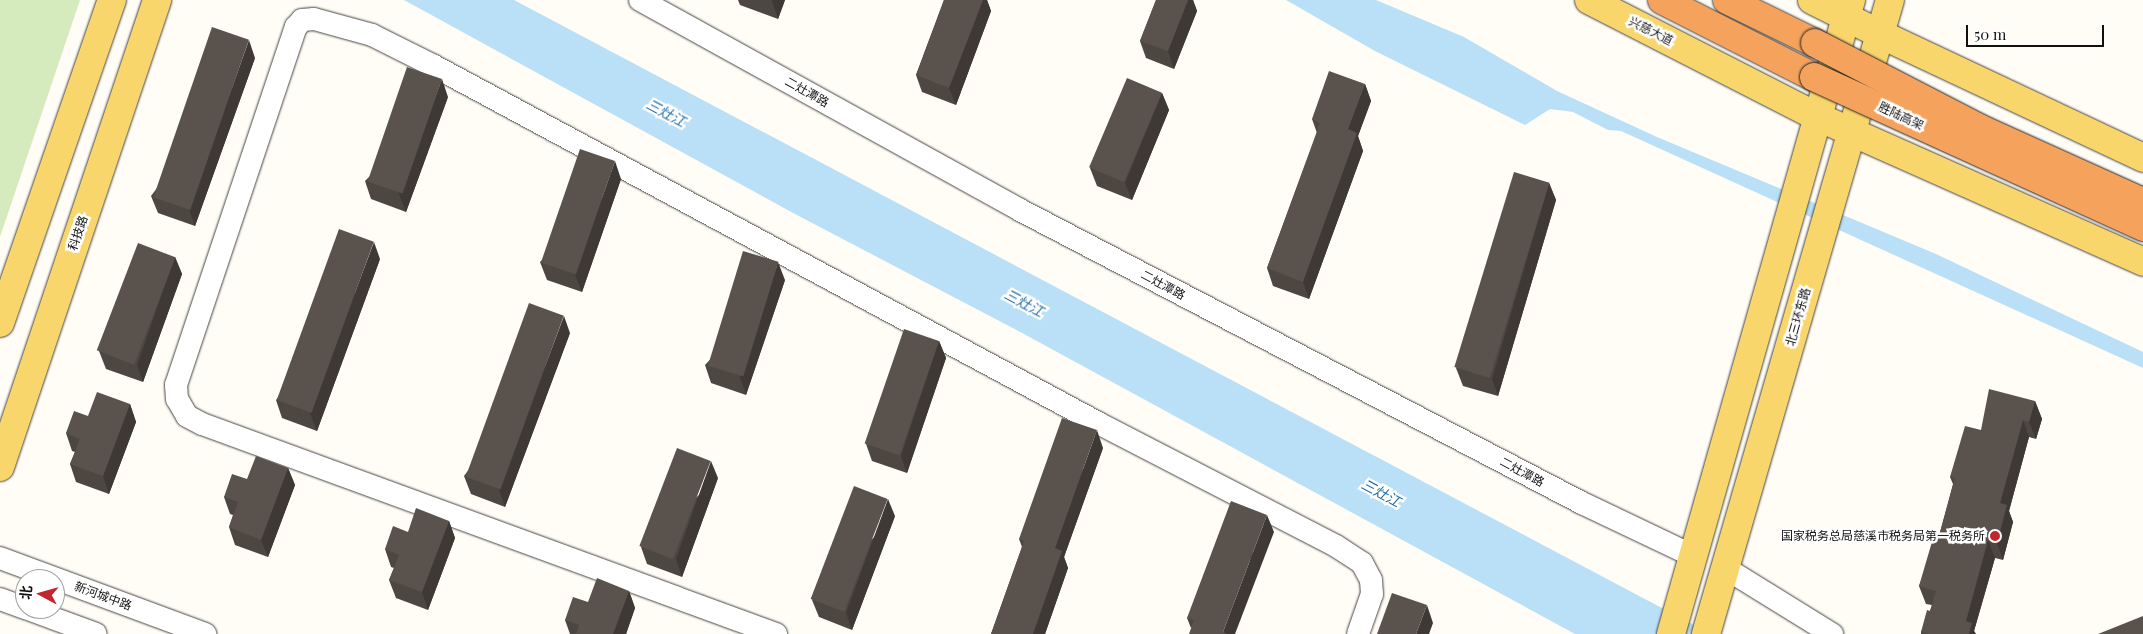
<!DOCTYPE html>
<meta charset="utf-8">
<style>
body{margin:0}
#map{position:relative;width:2143px;height:634px;overflow:hidden;background:#fffdf5;font-family:"Playfair Display","Noto Sans SC",serif}
div>[style]{position:absolute}
[style*='--x']{left:calc(var(--x)*1px);top:calc(var(--y)*1px);width:calc(var(--w)*1px);rotate:calc(var(--a)*1deg)}
.green>*{inset:0;background:#d5ebbd}
.water>*{inset:0;background:#b9e0f7}
.roads{filter:drop-shadow(0 0 1px #444) drop-shadow(0 0 1px #444)}
.minor>*{height:22px;margin:-11px;padding:0 11px;transform-origin:11px;border-radius:11px;background:#fff}
.major>*{height:28px;margin:-14px;padding:0 14px;transform-origin:14px;border-radius:14px;background:#f9d66b}
.highway>*{height:28px;margin:-14px;padding:0 14px;transform-origin:14px;border-radius:14px;background:#f5a25d}
.bridges{filter:drop-shadow(0 0 1px #222) drop-shadow(0 0 1px #222)}
.highway-bridge>*{height:28px;margin:-14px;padding:0 14px;transform-origin:14px;border-radius:14px;background:#f5a25d}
.wall>*{inset:0;background:#4d4742}
.shaded-wall>*{inset:0;background:#3f3936}
.building>*{inset:0;background:#5a524d;transform-origin:0 0}
.dots>*{width:14px;height:14px;translate:-50% -50%;box-sizing:border-box;border:2px solid #fff;border-radius:50%}
span{translate:-50% -50%;white-space:nowrap;text-align:center;line-height:1.15;-webkit-text-stroke:5px #fff;paint-order:stroke}
.street-label{font-size:12px;color:#111}
.poi-label{font-size:12px;color:#111}
.right{translate:-100% -50%;text-align:right}
.water-label{font-size:14px;color:#1768a6;font-style:italic}
.north{position:absolute;left:15px;top:569px;width:50px;height:50px;box-sizing:border-box;background:#fff;border:1px solid #a0a0a0;border-radius:50%;rotate:276deg;font-size:14px;font-weight:700;line-height:20px;text-align:center;color:#111}
.north::after{content:'';display:block;margin:auto;width:18px;height:22px;background:#c4262e;clip-path:polygon(50% 0,100% 100%,50% 72%,0 100%)}
.scale{position:absolute;left:1966px;top:25px;width:138px;height:22px;box-sizing:border-box;border:2px solid #111;border-top:0;padding-left:6px;font-size:15px;line-height:18px;white-space:nowrap;color:#111;-webkit-text-stroke:4px #fff;paint-order:stroke}
</style>
<div id="map">
<div class="green">
<div style="clip-path:polygon(0 0,80px 0,0 237px)"></div>
</div>
<div class="water">
<div style="clip-path:polygon(404px 0,514px 0,1711px 634px,1575px 634px,1024px 334px,795px 214px)"></div>
<div style="clip-path:polygon(1286px 0,1376px 0,1464px 37px,1557px 91px,1657px 137px,1936px 254px,2143px 352px,2143px 368px,1621px 131px,1608px 130px,1573px 112px,1550px 109px,1525px 125px,1375px 51px)"></div>
</div>
<div class="roads">
<div class="minor">
<div style="--x:640;--y:0;--w:434;--a:28.9"></div>
<div style="--x:1020;--y:210;--w:634;--a:27.54"></div>
<div style="--x:1582;--y:503;--w:123;--a:25.5"></div>
<div style="--x:0;--y:558;--w:219;--a:20.3"></div>
<div style="--x:1725;--y:568;--w:126;--a:31.7"></div>
<div style="--x:0;--y:599;--w:27;--a:20"></div>
<div style="--x:28;--y:609;--w:72;--a:20.2"></div>
<div style="--x:776;--y:634;--w:611;--a:-159.9"></div>
<div style="--x:202;--y:424;--w:17;--a:-152"></div>
<div style="--x:187;--y:416;--w:20;--a:-120"></div>
<div style="--x:177;--y:399;--w:14;--a:-94"></div>
<div style="--x:176;--y:385;--w:378;--a:-71.5"></div>
<div style="--x:296;--y:27;--w:9;--a:-49"></div>
<div style="--x:302;--y:20;--w:12;--a:-5"></div>
<div style="--x:314;--y:19;--w:60;--a:15.4"></div>
<div style="--x:372;--y:35;--w:69;--a:26.6"></div>
<div style="--x:434;--y:66;--w:754;--a:28.26"></div>
<div style="--x:1098;--y:423;--w:268;--a:27.3"></div>
<div style="--x:1336;--y:546;--w:31;--a:33"></div>
<div style="--x:1362;--y:563;--w:19;--a:62"></div>
<div style="--x:1371;--y:580;--w:14;--a:86"></div>
<div style="--x:1372;--y:594;--w:42;--a:109.3"></div>
</div>
<div class="major">
<div style="--x:1589;--y:0;--w:257;--a:27.1"></div>
<div style="--x:1818;--y:117;--w:356;--a:24"></div>
<div style="--x:1812;--y:0;--w:76;--a:26.6"></div>
<div style="--x:1880;--y:34;--w:291;--a:25.2"></div>
<div style="--x:0;--y:323;--w:342;--a:-70.9"></div>
<div style="--x:0;--y:467;--w:493;--a:-71.4"></div>
<div style="--x:1671;--y:634;--w:659;--a:-74.15"></div>
<div style="--x:1706;--y:634;--w:660;--a:-73.82"></div>
</div>
<div class="highway">
<div style="--x:1662;--y:0;--w:170;--a:26.9"></div>
<div style="--x:1727;--y:0;--w:98;--a:26"></div>
</div>
</div>
<div class="bridges">
<div class="highway-bridge">
<div style="--x:1815;--y:43;--w:187;--a:27.4"></div>
<div style="--x:1981;--y:129;--w:178;--a:24.3"></div>
<div style="--x:1814;--y:77;--w:362;--a:24.5"></div>
</div>
</div>
<div class="wall">
<div style="clip-path:polygon(738px 0,785px 0,778px 19px,740px 5px)"></div>
<div style="clip-path:polygon(944px 0,987px 0,991px 11px,956px 105px,922px 92px,916px 75px)"></div>
<div style="clip-path:polygon(1156px 0,1193px 0,1197px 11px,1174px 69px,1146px 58px,1140px 41px)"></div>
<div style="clip-path:polygon(255px 58px,195px 226px,158px 213px,151px 196px)"></div>
<div style="clip-path:polygon(1365px 84px,1371px 101px,1358px 136px,1363px 151px,1309px 299px,1273px 286px,1267px 268px,1317px 133px,1312px 119px)"></div>
<div style="clip-path:polygon(1162px 93px,1169px 110px,1132px 200px,1097px 186px,1090px 168px)"></div>
<div style="clip-path:polygon(448px 97px,406px 212px,371px 199px,365px 181px)"></div>
<div style="clip-path:polygon(621px 179px,582px 292px,547px 280px,540px 262px)"></div>
<div style="clip-path:polygon(1549px 183px,1556px 200px,1498px 396px,1463px 386px,1456px 368px)"></div>
<div style="clip-path:polygon(175px 257px,182px 274px,143px 382px,106px 369px,99px 351px)"></div>
<div style="clip-path:polygon(380px 259px,317px 431px,282px 418px,276px 400px)"></div>
<div style="clip-path:polygon(785px 280px,746px 395px,711px 383px,705px 365px)"></div>
<div style="clip-path:polygon(570px 333px,505px 507px,471px 494px,464px 476px)"></div>
<div style="clip-path:polygon(939px 341px,946px 358px,907px 473px,872px 461px,866px 444px)"></div>
<div style="clip-path:polygon(2035px 401px,2042px 419px,2036px 439px,2029px 437px,2009px 511px,2013px 522px,2003px 560px,1995px 558px,1974px 631px,1976px 634px,1921px 634px,1921px 632px,1930px 611px,1932px 605px,1926px 604px,1919px 586px,1939px 536px,1953px 484px,1950px 477px,1981px 430px)"></div>
<div style="clip-path:polygon(130px 404px,136px 422px,109px 494px,76px 482px,70px 464px,75px 452px,72px 451px,66px 433px,88px 416px)"></div>
<div style="clip-path:polygon(1103px 448px,1064px 557px,1068px 568px,1045px 634px,991px 634px,1022px 547px,1019px 539px)"></div>
<div style="clip-path:polygon(288px 468px,295px 485px,268px 557px,235px 545px,229px 527px,233px 515px,230px 514px,224px 497px,247px 479px)"></div>
<div style="clip-path:polygon(718px 478px,682px 577px,647px 564px,641px 547px)"></div>
<div style="clip-path:polygon(895px 516px,852px 630px,819px 617px,812px 600px)"></div>
<div style="clip-path:polygon(449px 521px,455px 538px,428px 610px,396px 598px,389px 580px,394px 568px,391px 567px,385px 549px,408px 532px)"></div>
<div style="clip-path:polygon(1274px 532px,1191px 628px,1187px 618px)"></div>
<div style="clip-path:polygon(629px 591px,635px 608px,626px 634px,570px 634px,565px 620px,588px 602px)"></div>
</div>
<div class="shaded-wall">
<div style="clip-path:polygon(772px 0,785px 0,778px 19px,772px 1px)"></div>
<div style="clip-path:polygon(983px 0,987px 0,991px 11px,956px 105px,949px 88px)"></div>
<div style="clip-path:polygon(1188px 0,1193px 0,1197px 11px,1174px 69px,1168px 51px)"></div>
<div style="clip-path:polygon(249px 40px,255px 58px,195px 226px,189px 209px)"></div>
<div style="clip-path:polygon(442px 79px,448px 97px,406px 212px,399px 194px)"></div>
<div style="clip-path:polygon(1365px 84px,1371px 101px,1358px 136px,1363px 151px,1309px 299px,1303px 282px,1348px 129px)"></div>
<div style="clip-path:polygon(1162px 93px,1169px 110px,1132px 200px,1125px 183px)"></div>
<div style="clip-path:polygon(615px 161px,621px 179px,582px 292px,575px 275px)"></div>
<div style="clip-path:polygon(1549px 183px,1556px 200px,1498px 396px,1492px 379px)"></div>
<div style="clip-path:polygon(374px 242px,380px 259px,317px 431px,310px 413px)"></div>
<div style="clip-path:polygon(175px 257px,182px 274px,143px 382px,137px 365px)"></div>
<div style="clip-path:polygon(778px 262px,785px 280px,746px 395px,740px 377px)"></div>
<div style="clip-path:polygon(564px 316px,570px 333px,505px 507px,499px 489px)"></div>
<div style="clip-path:polygon(939px 341px,946px 358px,907px 473px,901px 456px)"></div>
<div style="clip-path:polygon(2035px 401px,2042px 419px,2036px 439px,2029px 422px)"></div>
<div style="clip-path:polygon(130px 404px,136px 422px,109px 494px,103px 476px)"></div>
<div style="clip-path:polygon(2023px 420px,2029px 437px,2009px 511px,2013px 522px,2003px 560px,1997px 543px,2000px 503px)"></div>
<div style="clip-path:polygon(1097px 430px,1103px 448px,1064px 557px,1068px 568px,1045px 634px,1033px 634px,1055px 548px)"></div>
<div style="clip-path:polygon(711px 461px,718px 478px,682px 577px,676px 559px)"></div>
<div style="clip-path:polygon(288px 468px,295px 485px,268px 557px,261px 540px)"></div>
<div style="clip-path:polygon(888px 499px,895px 516px,852px 630px,846px 613px)"></div>
<div style="clip-path:polygon(1267px 515px,1274px 532px,1235px 634px,1224px 634px,1223px 632px)"></div>
<div style="clip-path:polygon(449px 521px,455px 538px,428px 610px,422px 592px)"></div>
<div style="clip-path:polygon(1988px 540px,1995px 558px,1974px 631px,1976px 634px,1969px 634px,1966px 621px)"></div>
<div style="clip-path:polygon(629px 591px,635px 608px,626px 634px,613px 634px)"></div>
<div style="clip-path:polygon(1427px 605px,1433px 623px,1429px 634px,1416px 634px)"></div>
</div>
<div class="building">
<div style="clip-path:polygon(944px 0,983px 0,949px 88px,916px 75px)"></div>
<div style="clip-path:polygon(1156px 0,1188px 0,1168px 51px,1140px 41px)"></div>
<div style="left:212px;top:27px;width:39px;height:180px;rotate:19deg"></div>
<div style="left:407px;top:67px;width:37px;height:121px;rotate:19deg"></div>
<div style="clip-path:polygon(1329px 71px,1365px 84px,1348px 129px,1357px 133px,1303px 282px,1267px 268px,1320px 123px,1312px 119px)"></div>
<div style="left:1127px;top:78px;width:38px;height:97px;rotate:23deg"></div>
<div style="left:580px;top:149px;width:37px;height:120px;rotate:19deg"></div>
<div style="left:1514px;top:172px;width:37px;height:204px;rotate:17deg"></div>
<div style="left:339px;top:229px;width:37px;height:182px;rotate:20deg"></div>
<div style="left:138px;top:243px;width:40px;height:115px;rotate:21deg"></div>
<div style="left:743px;top:251px;width:37px;height:120px;rotate:17deg"></div>
<div style="left:529px;top:303px;width:37px;height:185px;rotate:20deg"></div>
<div style="left:904px;top:329px;width:37px;height:121px;rotate:19deg"></div>
<div style="clip-path:polygon(1989px 389px,2035px 401px,2029px 422px,2023px 420px,2000px 503px,2007px 505px,1997px 543px,1988px 540px,1966px 621px,1972px 623px,1969px 634px,1928px 634px,1921px 632px,1927px 610px,1930px 611px,1936px 591px,1919px 586px,1934px 535px,1939px 536px,1955px 478px,1950px 477px,1965px 426px,1981px 430px)"></div>
<div style="clip-path:polygon(97px 392px,130px 404px,103px 476px,70px 464px,80px 439px,66px 433px,74px 411px,88px 416px)"></div>
<div style="clip-path:polygon(1062px 418px,1097px 430px,1055px 548px,1062px 551px,1033px 634px,991px 634px,1024px 541px,1019px 539px)"></div>
<div style="left:677px;top:448px;width:36px;height:105px;rotate:21deg"></div>
<div style="clip-path:polygon(256px 456px,288px 468px,261px 540px,229px 527px,238px 502px,224px 497px,232px 474px,247px 479px)"></div>
<div style="left:854px;top:486px;width:36px;height:121px;rotate:21deg"></div>
<div style="clip-path:polygon(1231px 501px,1267px 515px,1223px 632px,1227px 634px,1189px 634px,1194px 620px,1187px 618px)"></div>
<div style="clip-path:polygon(416px 508px,449px 521px,422px 592px,389px 580px,399px 555px,385px 549px,393px 526px,408px 532px)"></div>
<div style="clip-path:polygon(597px 578px,629px 591px,613px 634px,576px 634px,579px 625px,565px 620px,573px 597px,588px 602px)"></div>
<div style="clip-path:polygon(1392px 593px,1427px 605px,1416px 634px,1377px 634px)"></div>
<div style="clip-path:polygon(2143px 616px,2143px 634px,2098px 634px)"></div>
</div>
<div class="dots">
<div style="left:1995px;top:536px;background:#c4262e"></div>
</div>
<div class="street-label">
<span style="left:1651px;top:31px;rotate:27deg">兴慈大道</span>
<span style="left:807px;top:92px;rotate:29deg">二灶潭路</span>
<span style="left:1901px;top:116px;rotate:25deg">胜陆高架</span>
<span style="left:78px;top:233px;rotate:-71deg">科技路</span>
<span style="left:1163px;top:285px;rotate:28deg">二灶潭路</span>
<span style="left:1798px;top:317px;rotate:-74deg">北三环东路</span>
<span style="left:1522px;top:472px;rotate:28deg">二灶潭路</span>
<span style="left:103px;top:596px;rotate:20deg">新河城中路</span>
</div>
<div class="poi-label">
<span class="right" style="left:1985px;top:536px">国家税务总局慈溪市税务局第一税务所</span>
</div>
<div class="water-label">
<span style="left:666px;top:113px;rotate:28deg">三灶江</span>
<span style="left:1024px;top:303px;rotate:28deg">三灶江</span>
<span style="left:1381px;top:493px;rotate:28deg">三灶江</span>
</div>
<div class="north">北</div>
<div class="scale">50 m</div>
</div>
